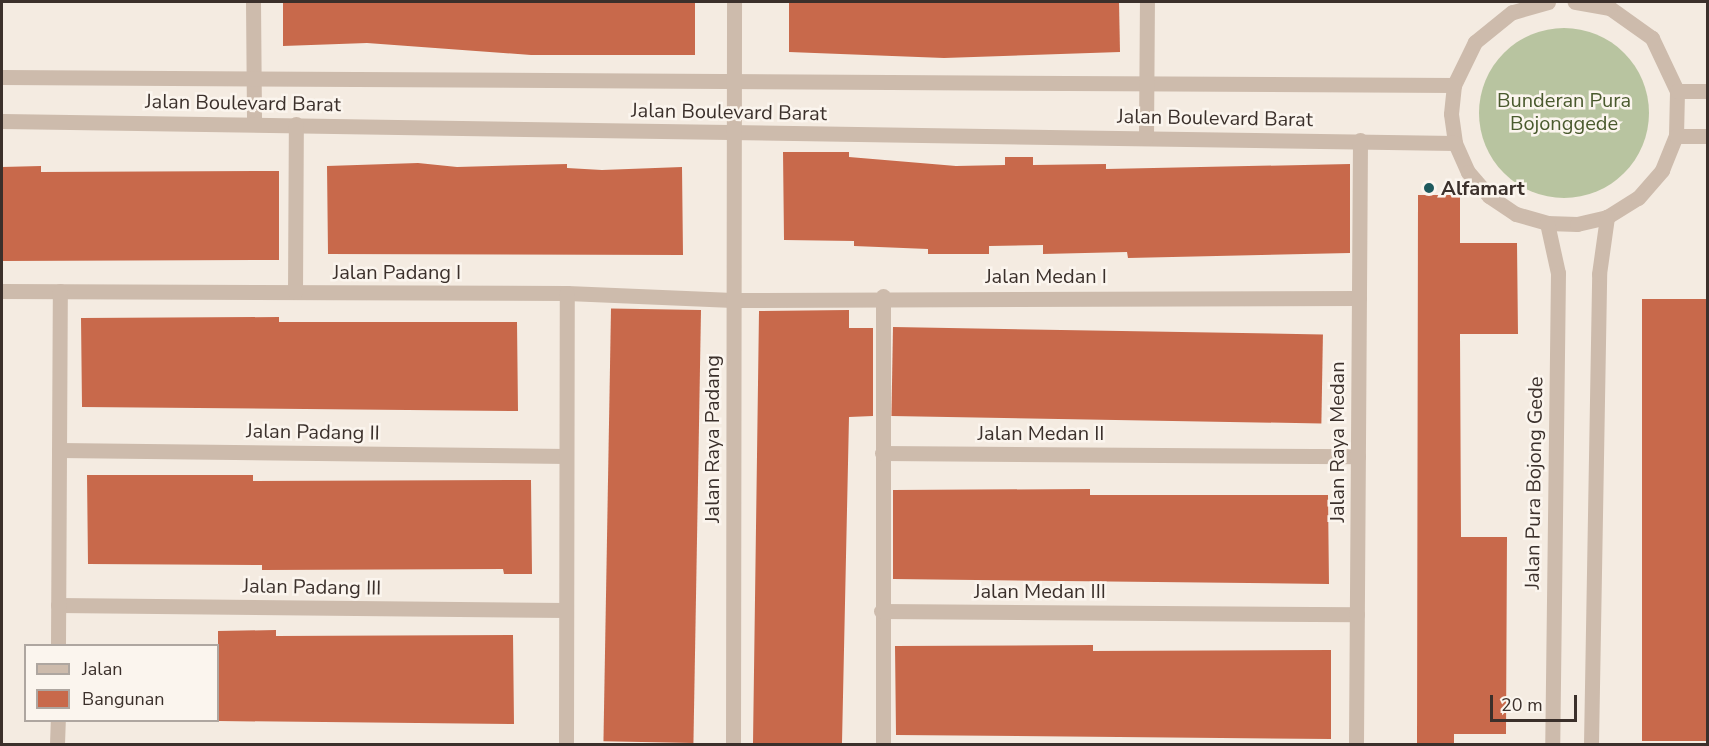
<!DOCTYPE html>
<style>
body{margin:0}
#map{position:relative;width:1709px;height:746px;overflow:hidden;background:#f4ebe1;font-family:"Nunito Sans",sans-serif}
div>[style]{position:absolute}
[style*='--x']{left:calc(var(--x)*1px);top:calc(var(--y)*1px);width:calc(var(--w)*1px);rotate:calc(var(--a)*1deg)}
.green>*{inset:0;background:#b8c4a0}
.round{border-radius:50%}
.building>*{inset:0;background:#c8694b;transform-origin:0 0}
.street>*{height:15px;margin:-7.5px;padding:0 7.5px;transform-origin:7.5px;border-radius:7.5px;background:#cdbbac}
.dots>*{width:16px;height:16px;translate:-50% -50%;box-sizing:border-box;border:3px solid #fbf5ee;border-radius:50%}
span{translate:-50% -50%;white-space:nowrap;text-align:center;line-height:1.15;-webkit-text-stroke:5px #fbf5ee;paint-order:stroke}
.park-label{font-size:20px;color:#4a5a2e}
.street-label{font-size:20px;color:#3b302b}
.poi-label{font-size:20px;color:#3b302b;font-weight:700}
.left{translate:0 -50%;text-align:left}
.frame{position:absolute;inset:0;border:3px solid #3b302b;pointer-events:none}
.legend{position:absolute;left:24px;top:644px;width:195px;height:78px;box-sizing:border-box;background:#fbf5ee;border:2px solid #aea6a0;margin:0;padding:8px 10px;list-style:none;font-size:18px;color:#3b302b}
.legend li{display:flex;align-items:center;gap:12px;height:30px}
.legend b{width:30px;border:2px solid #aea6a0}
.scale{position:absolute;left:1490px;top:695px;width:87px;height:27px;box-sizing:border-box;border:3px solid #3b302b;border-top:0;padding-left:8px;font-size:18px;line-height:21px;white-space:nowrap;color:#3b302b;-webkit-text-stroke:4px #fbf5ee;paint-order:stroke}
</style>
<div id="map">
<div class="green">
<div class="round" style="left:1479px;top:28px;width:170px;height:170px"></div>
</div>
<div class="building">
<div style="clip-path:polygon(695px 2px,695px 55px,531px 55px,367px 43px,283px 46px,283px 3px)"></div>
<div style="clip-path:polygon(789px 2px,1119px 2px,1120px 52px,944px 58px,789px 52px)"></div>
<div style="clip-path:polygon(783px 152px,849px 152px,849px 157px,956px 166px,1005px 165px,1005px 157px,1033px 157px,1033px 165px,1106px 164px,1106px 169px,1350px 164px,1350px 253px,1128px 258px,1127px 252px,1043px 254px,1043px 245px,989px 246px,989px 254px,928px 254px,928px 249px,854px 246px,854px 241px,784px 240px)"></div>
<div style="clip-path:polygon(418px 163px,457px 167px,567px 164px,567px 168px,602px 170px,682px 167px,683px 255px,328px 254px,327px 166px)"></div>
<div style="clip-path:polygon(41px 166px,41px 172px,279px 171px,279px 260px,2px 261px,2px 167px)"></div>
<div style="clip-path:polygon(1418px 195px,1460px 195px,1460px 243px,1517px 243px,1518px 334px,1460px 334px,1461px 537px,1507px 537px,1506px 734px,1454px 734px,1454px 744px,1417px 744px)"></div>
<div style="left:1707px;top:299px;width:442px;height:65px;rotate:90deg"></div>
<div style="left:701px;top:310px;width:433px;height:90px;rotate:91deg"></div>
<div style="clip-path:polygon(849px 310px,849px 328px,873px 328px,873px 416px,849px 417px,842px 743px,753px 743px,759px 311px)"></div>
<div style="clip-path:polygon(279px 317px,279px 322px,517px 322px,518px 411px,82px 407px,81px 318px)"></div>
<div style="left:893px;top:327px;width:430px;height:89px;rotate:1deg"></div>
<div style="clip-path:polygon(87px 475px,253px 475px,253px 481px,531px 480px,532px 574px,504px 574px,503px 569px,262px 570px,262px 565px,88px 564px)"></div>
<div style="clip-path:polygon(1090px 489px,1090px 495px,1328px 495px,1329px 584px,893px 579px,893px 490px)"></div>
<div style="clip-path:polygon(276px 630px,276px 636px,513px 635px,514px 724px,218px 721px,218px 631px)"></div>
<div style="clip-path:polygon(1093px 645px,1093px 651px,1331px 650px,1331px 739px,896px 735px,895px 646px)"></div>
</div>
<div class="street">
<div style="--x:253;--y:2;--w:121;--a:89.5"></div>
<div style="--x:1548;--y:2;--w:37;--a:164"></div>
<div style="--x:1512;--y:12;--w:48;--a:141"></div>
<div style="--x:1475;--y:42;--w:48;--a:116"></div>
<div style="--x:1454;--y:85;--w:29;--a:96"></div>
<div style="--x:1451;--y:114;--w:29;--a:82"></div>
<div style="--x:1455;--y:143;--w:32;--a:66"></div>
<div style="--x:1468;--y:172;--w:32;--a:49"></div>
<div style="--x:1489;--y:196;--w:32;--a:34"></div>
<div style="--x:1516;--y:214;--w:32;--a:16"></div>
<div style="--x:1547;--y:223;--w:30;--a:2"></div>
<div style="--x:1577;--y:224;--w:31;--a:-13"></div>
<div style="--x:1607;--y:217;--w:36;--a:-32"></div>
<div style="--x:1638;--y:198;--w:37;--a:-49"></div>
<div style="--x:1662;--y:170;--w:37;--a:-68"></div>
<div style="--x:1676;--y:136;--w:45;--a:-88.7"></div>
<div style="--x:1677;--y:91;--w:59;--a:-115.3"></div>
<div style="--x:1652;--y:38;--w:52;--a:-144.5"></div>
<div style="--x:1610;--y:8;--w:36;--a:-170"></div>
<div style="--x:2;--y:77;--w:1452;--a:0.32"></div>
<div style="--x:1677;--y:91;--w:31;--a:0"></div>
<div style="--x:2;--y:121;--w:1453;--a:0.87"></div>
<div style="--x:1676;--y:136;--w:32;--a:0"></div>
<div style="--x:1146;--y:138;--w:136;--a:-89.6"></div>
<div style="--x:1547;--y:223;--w:51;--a:77.6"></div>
<div style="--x:1558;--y:273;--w:471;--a:90.7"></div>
<div style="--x:2;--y:291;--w:565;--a:0.2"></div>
<div style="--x:567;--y:293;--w:166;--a:2.4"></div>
<div style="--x:733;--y:300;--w:626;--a:-0.18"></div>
<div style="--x:295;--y:292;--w:168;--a:-89.7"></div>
<div style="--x:883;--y:296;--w:448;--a:90"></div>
<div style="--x:59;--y:450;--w:507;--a:0.68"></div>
<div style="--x:882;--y:453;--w:476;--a:0.4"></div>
<div style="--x:58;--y:605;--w:507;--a:0.57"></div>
<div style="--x:881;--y:611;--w:476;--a:0.4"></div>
<div style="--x:58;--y:646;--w:355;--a:-89.7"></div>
<div style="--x:57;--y:744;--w:24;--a:-88"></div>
<div style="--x:566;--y:744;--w:451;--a:-89.9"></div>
<div style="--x:733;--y:744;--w:742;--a:-89.92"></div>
<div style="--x:1356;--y:744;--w:604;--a:-89.62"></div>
<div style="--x:1591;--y:744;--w:470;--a:-89"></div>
<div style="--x:1599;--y:274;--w:58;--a:-82"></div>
</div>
<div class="dots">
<div style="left:1429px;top:188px;background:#1f5a5e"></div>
</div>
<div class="park-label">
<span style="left:1564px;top:112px">Bunderan Pura<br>Bojonggede</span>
</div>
<div class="street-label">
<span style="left:243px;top:103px;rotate:1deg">Jalan Boulevard Barat</span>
<span style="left:729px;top:112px;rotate:1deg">Jalan Boulevard Barat</span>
<span style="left:1215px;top:118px;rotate:1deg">Jalan Boulevard Barat</span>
<span style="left:397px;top:272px">Jalan Padang I</span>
<span style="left:1046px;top:276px">Jalan Medan I</span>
<span style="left:313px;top:432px;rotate:1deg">Jalan Padang II</span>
<span style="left:1041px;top:433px">Jalan Medan II</span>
<span style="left:712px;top:439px;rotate:-90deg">Jalan Raya Padang</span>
<span style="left:1337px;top:442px;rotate:-90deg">Jalan Raya Medan</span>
<span style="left:1534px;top:483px;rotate:-89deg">Jalan Pura Bojong Gede</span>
<span style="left:312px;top:587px;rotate:1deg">Jalan Padang III</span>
<span style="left:1040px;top:591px">Jalan Medan III</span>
</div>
<div class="poi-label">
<span class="left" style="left:1441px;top:188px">Alfamart</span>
</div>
<div class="frame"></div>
<ul class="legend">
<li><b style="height:8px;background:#cdbbac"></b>Jalan</li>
<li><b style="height:16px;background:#c8694b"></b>Bangunan</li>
</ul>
<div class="scale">20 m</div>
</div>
